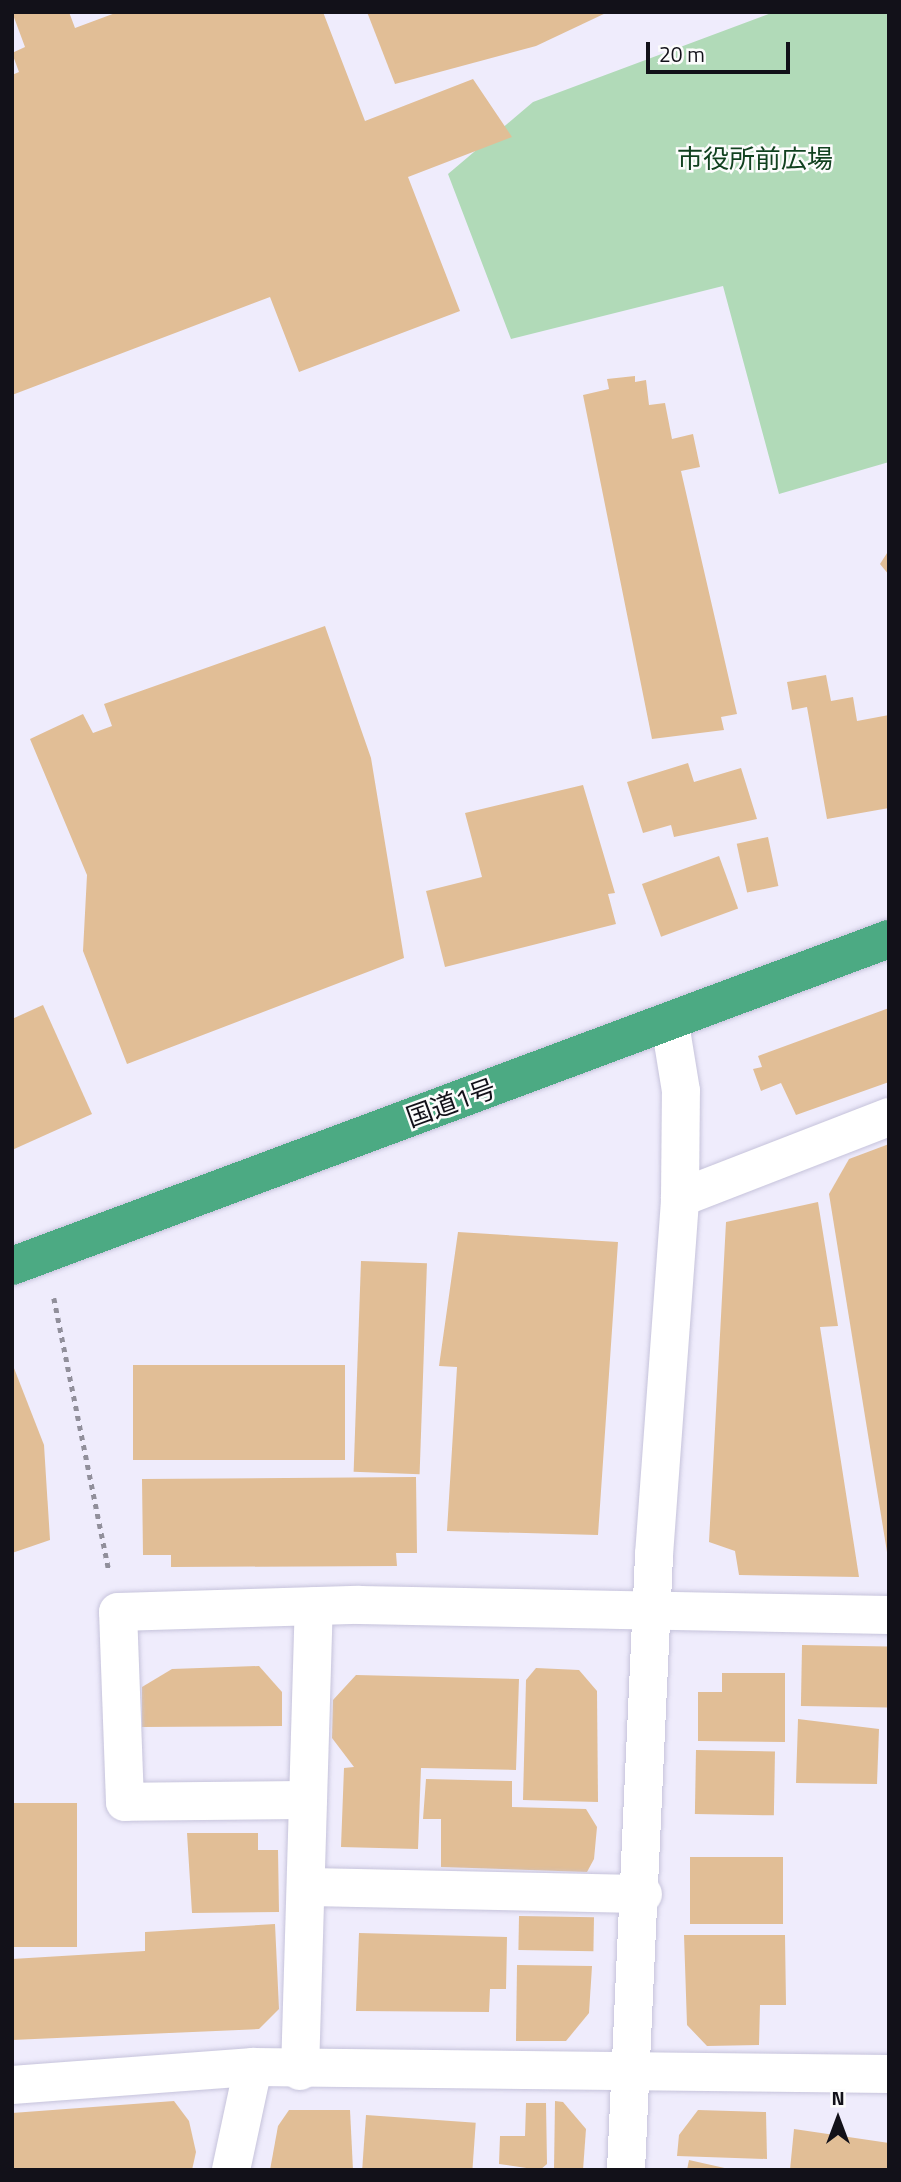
<!DOCTYPE html>
<meta charset="utf-8">
<style>
body{margin:0}
#map{position:relative;width:901px;height:2182px;overflow:hidden;background:#efecfc;font-family:"Titillium Web","Noto Sans JP",sans-serif}
div>[style]{position:absolute}
[style*='--x']{left:calc(var(--x)*1px);top:calc(var(--y)*1px);width:calc(var(--w)*1px);rotate:calc(var(--a)*1deg)}
.green>*{inset:0;background:#b1dab8}
.building>*{inset:0;background:#e1be96;transform-origin:0 0}
.path>*{height:4.5px;margin-top:-2.25px;transform-origin:0;background:repeating-linear-gradient(90deg,#918f9b 0 5px,transparent 0 10px)}
.roads{filter:drop-shadow(0 0 2px #c6c3db) drop-shadow(0 0 2px #c6c3db)}
.minor>*{height:38px;margin:-19px;padding:0 19px;transform-origin:19px;border-radius:19px;background:#fff}
.highway>*{height:38px;margin:-19px;padding:0 19px;transform-origin:19px;border-radius:19px;background:#4caa83}
span{translate:-50% -50%;white-space:nowrap;text-align:center;line-height:1.15;-webkit-text-stroke:5px #fcfcfc;paint-order:stroke}
.park-label{font-size:26px;color:#11411f}
.street-label{font-size:26px;color:#121119}
.frame{position:absolute;inset:0;border:14px solid #121119;pointer-events:none}
.north{position:absolute;left:803px;top:2084px;width:70px;height:70px;-webkit-text-stroke:5px #fcfcfc;paint-order:stroke;rotate:0deg;font-size:19px;font-weight:700;line-height:28px;text-align:center;color:#121119}
.north::after{content:'';display:block;margin:auto;width:24px;height:32px;background:#121119;clip-path:polygon(50% 0,100% 100%,50% 72%,0 100%)}
.scale{position:absolute;left:646px;top:42px;width:144px;height:32px;box-sizing:border-box;border:4px solid #121119;border-top:0;padding-left:9px;font-size:21px;line-height:24px;white-space:nowrap;color:#121119;-webkit-text-stroke:5px #fcfcfc;paint-order:stroke}
</style>
<div id="map">
<div class="green">
<div style="clip-path:polygon(774px 12px,889px 12px,889px 462px,779px 494px,723px 286px,511px 339px,448px 174px,533px 102px)"></div>
</div>
<div class="building">
<div style="clip-path:polygon(12px 12px,69px 12px,75px 28px,118px 12px,323px 12px,365px 121px,473px 79px,512px 137px,408px 177px,460px 311px,299px 372px,270px 297px,12px 395px,12px 75px,19px 72px,12px 53px,25px 47px)"></div>
<div style="clip-path:polygon(367px 12px,608px 12px,536px 46px,395px 84px)"></div>
<div style="clip-path:polygon(635px 376px,635px 382px,646px 380px,649px 405px,665px 403px,672px 439px,693px 434px,700px 467px,681px 471px,737px 714px,721px 717px,724px 730px,652px 739px,583px 395px,609px 389px,607px 379px)"></div>
<div style="clip-path:polygon(889px 550px,889px 575px,880px 564px)"></div>
<div style="clip-path:polygon(325px 626px,371px 758px,404px 958px,127px 1064px,83px 951px,87px 875px,30px 739px,83px 714px,93px 733px,112px 726px,104px 704px)"></div>
<div style="clip-path:polygon(826px 675px,831px 701px,853px 697px,857px 721px,889px 715px,889px 808px,827px 819px,807px 707px,792px 710px,787px 682px)"></div>
<div style="clip-path:polygon(688px 763px,694px 782px,741px 768px,757px 819px,674px 837px,671px 825px,643px 833px,627px 782px)"></div>
<div style="clip-path:polygon(583px 785px,615px 893px,608px 894px,616px 924px,445px 967px,426px 891px,482px 877px,465px 813px)"></div>
<div style="left:768px;top:837px;width:50px;height:32px;rotate:78deg"></div>
<div style="left:719px;top:856px;width:56px;height:82px;rotate:70deg"></div>
<div style="clip-path:polygon(43px 1005px,92px 1114px,12px 1150px,12px 1019px)"></div>
<div style="clip-path:polygon(889px 1008px,889px 1082px,796px 1115px,781px 1083px,761px 1091px,753px 1069px,762px 1067px,758px 1056px)"></div>
<div style="clip-path:polygon(889px 1144px,889px 1552px,887px 1552px,829px 1194px,849px 1159px)"></div>
<div style="clip-path:polygon(818px 1202px,838px 1326px,820px 1327px,859px 1577px,739px 1575px,735px 1551px,709px 1542px,726px 1222px)"></div>
<div style="clip-path:polygon(458px 1232px,618px 1242px,598px 1535px,447px 1531px,457px 1367px,439px 1366px)"></div>
<div style="left:361px;top:1261px;width:66px;height:211px;rotate:2deg"></div>
<div style="clip-path:polygon(12px 1363px,44px 1445px,50px 1540px,12px 1553px)"></div>
<div style="left:133px;top:1365px;width:212px;height:95px"></div>
<div style="clip-path:polygon(416px 1477px,417px 1553px,396px 1553px,397px 1566px,171px 1567px,171px 1555px,143px 1555px,142px 1479px)"></div>
<div style="left:802px;top:1645px;width:86px;height:61px;rotate:1deg"></div>
<div style="clip-path:polygon(259px 1666px,282px 1692px,282px 1726px,142px 1727px,142px 1687px,172px 1669px)"></div>
<div style="clip-path:polygon(536px 1668px,579px 1670px,597px 1691px,598px 1802px,523px 1800px,526px 1680px)"></div>
<div style="clip-path:polygon(722px 1673px,785px 1673px,785px 1742px,698px 1741px,698px 1692px,722px 1692px)"></div>
<div style="clip-path:polygon(356px 1675px,519px 1679px,516px 1770px,421px 1768px,418px 1849px,341px 1847px,344px 1768px,354px 1767px,332px 1738px,333px 1700px)"></div>
<div style="clip-path:polygon(798px 1719px,879px 1729px,877px 1784px,796px 1783px)"></div>
<div style="left:696px;top:1750px;width:79px;height:64px;rotate:1deg"></div>
<div style="clip-path:polygon(426px 1779px,512px 1781px,512px 1807px,586px 1809px,597px 1827px,594px 1859px,587px 1872px,441px 1867px,441px 1819px,423px 1819px)"></div>
<div style="left:77px;top:1803px;width:144px;height:65px;rotate:90deg"></div>
<div style="clip-path:polygon(187px 1833px,258px 1833px,258px 1850px,278px 1850px,279px 1912px,192px 1913px)"></div>
<div style="left:690px;top:1857px;width:93px;height:67px"></div>
<div style="left:519px;top:1916px;width:75px;height:34px;rotate:1deg"></div>
<div style="clip-path:polygon(275px 1924px,279px 2009px,259px 2029px,12px 2040px,12px 1959px,145px 1951px,145px 1932px)"></div>
<div style="clip-path:polygon(359px 1933px,507px 1937px,506px 1989px,490px 1989px,489px 2012px,356px 2011px)"></div>
<div style="clip-path:polygon(684px 1935px,785px 1935px,786px 2005px,760px 2005px,759px 2045px,707px 2046px,687px 2025px)"></div>
<div style="clip-path:polygon(517px 1965px,592px 1966px,589px 2013px,566px 2041px,516px 2041px)"></div>
<div style="clip-path:polygon(174px 2101px,189px 2121px,196px 2152px,192px 2170px,12px 2170px,12px 2113px)"></div>
<div style="clip-path:polygon(555px 2101px,563px 2102px,586px 2129px,583px 2170px,554px 2170px)"></div>
<div style="clip-path:polygon(526px 2103px,546px 2103px,547px 2164px,540px 2170px,499px 2164px,500px 2136px,525px 2136px)"></div>
<div style="clip-path:polygon(289px 2110px,350px 2110px,353px 2170px,270px 2170px,278px 2126px)"></div>
<div style="clip-path:polygon(698px 2110px,766px 2112px,767px 2159px,677px 2156px,679px 2135px)"></div>
<div style="left:366px;top:2115px;width:110px;height:55px;rotate:4deg"></div>
<div style="clip-path:polygon(794px 2129px,889px 2143px,889px 2170px,790px 2170px)"></div>
<div style="clip-path:polygon(689px 2160px,729px 2169px,729px 2170px,687px 2170px)"></div>
</div>
<div class="path">
<div style="--x:54;--y:1298;--w:278;--a:78.6"></div>
</div>
<div class="roads">
<div class="minor">
<div style="--x:680;--y:1198;--w:224;--a:-21.2"></div>
<div style="--x:308;--y:1800;--w:183;--a:179.4"></div>
<div style="--x:125;--y:1802;--w:190;--a:-92.1"></div>
<div style="--x:118;--y:1612;--w:241;--a:-1.7"></div>
<div style="--x:359;--y:1605;--w:530;--a:1.08"></div>
<div style="--x:306;--y:1887;--w:337;--a:1.2"></div>
<div style="--x:300;--y:2071;--w:465;--a:-88.3"></div>
<div style="--x:12;--y:2085;--w:242;--a:-4.3"></div>
<div style="--x:253;--y:2067;--w:636;--a:0.63"></div>
<div style="--x:231;--y:2170;--w:105;--a:-77.9"></div>
<div style="--x:626;--y:2170;--w:616;--a:-87.39"></div>
<div style="--x:654;--y:1555;--w:358;--a:-85.8"></div>
<div style="--x:680;--y:1198;--w:107;--a:-89.5"></div>
<div style="--x:681;--y:1091;--w:68;--a:-99.3"></div>
</div>
<div class="highway">
<div style="--x:12;--y:1266;--w:936;--a:-20.45"></div>
</div>
</div>
<div class="park-label">
<span style="left:755px;top:159px">市役所前広場</span>
</div>
<div class="street-label">
<span style="left:451px;top:1103px;rotate:-20deg">国道1号</span>
</div>
<div class="frame"></div>
<div class="north">N</div>
<div class="scale">20 m</div>
</div>
